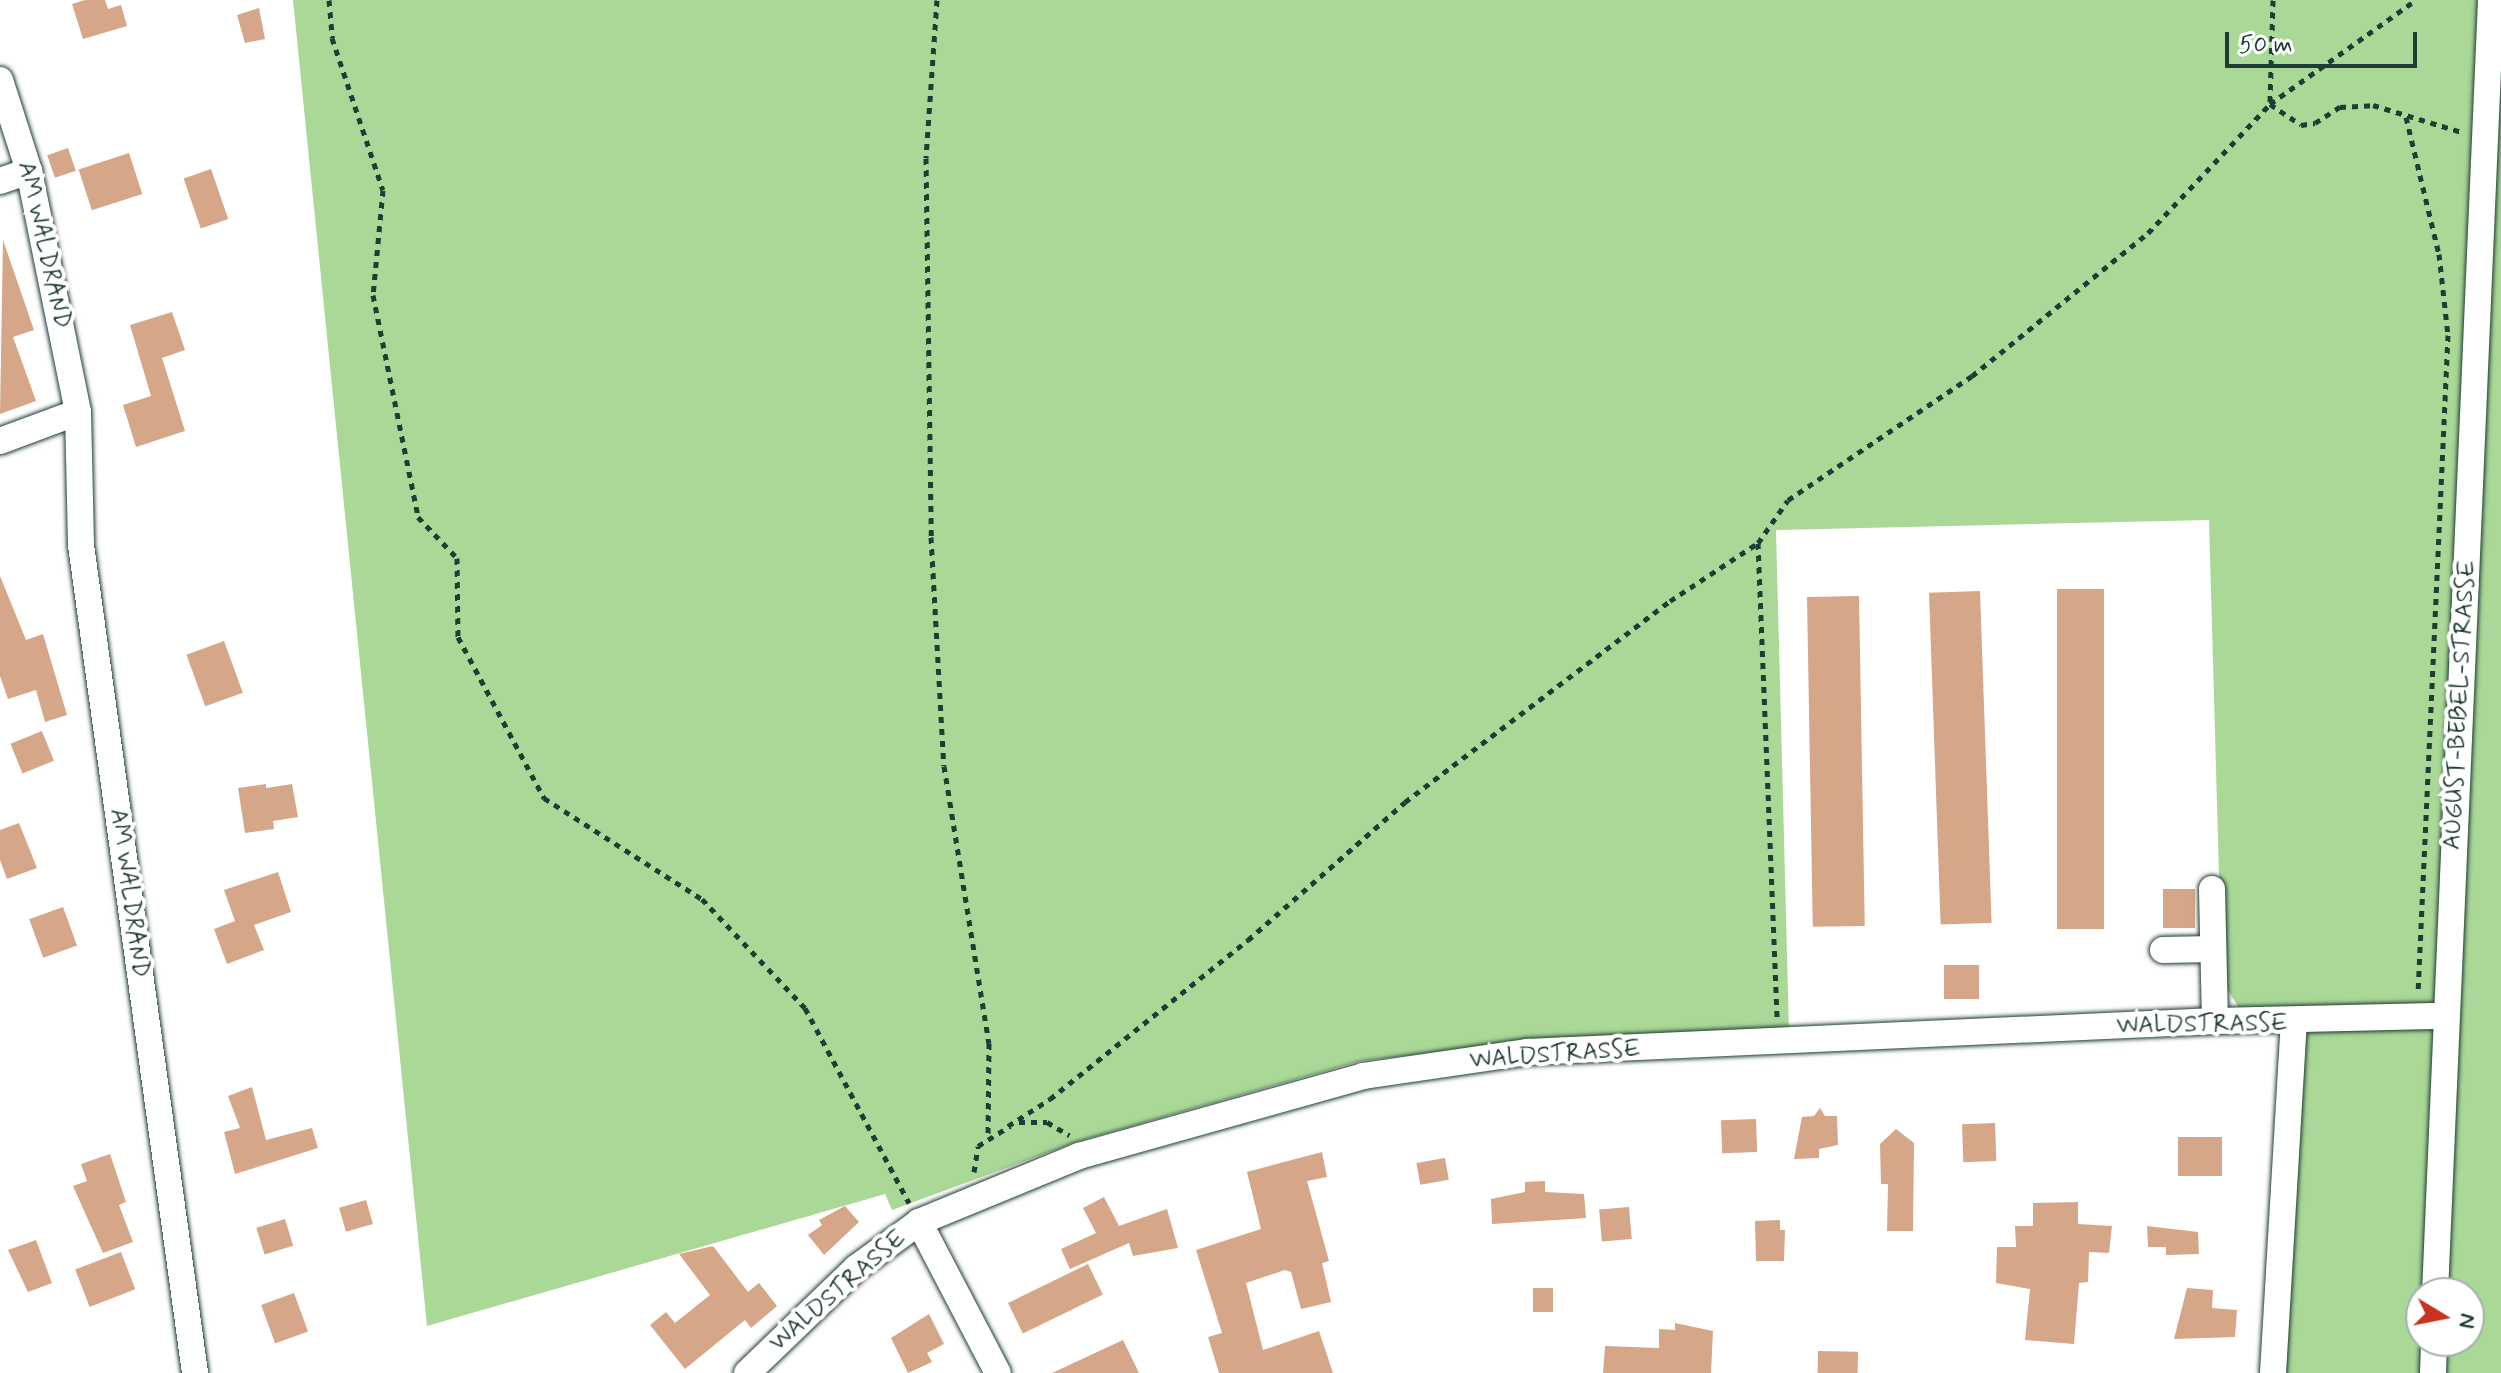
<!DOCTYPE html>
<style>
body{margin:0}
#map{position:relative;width:2501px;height:1373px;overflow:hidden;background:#fff;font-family:Mynerve,sans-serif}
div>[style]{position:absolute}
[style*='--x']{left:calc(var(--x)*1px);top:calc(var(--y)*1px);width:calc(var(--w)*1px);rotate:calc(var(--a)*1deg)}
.green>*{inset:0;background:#a9d897}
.building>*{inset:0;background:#d5a688;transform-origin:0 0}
.path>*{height:5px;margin-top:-2.5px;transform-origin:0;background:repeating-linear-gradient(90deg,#1f3d34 0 6px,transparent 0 12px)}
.roads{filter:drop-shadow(0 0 2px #1f3d34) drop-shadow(0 0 2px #1f3d34)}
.minor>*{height:26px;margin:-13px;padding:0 13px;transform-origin:13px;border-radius:13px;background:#fff}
span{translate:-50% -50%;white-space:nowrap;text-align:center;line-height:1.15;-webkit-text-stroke:8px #fff;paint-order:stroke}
.street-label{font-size:24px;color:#1f3d34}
.north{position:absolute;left:2405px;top:1277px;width:80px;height:80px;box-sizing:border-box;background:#fff;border:2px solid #a5b1ae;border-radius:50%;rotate:100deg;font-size:22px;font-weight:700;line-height:32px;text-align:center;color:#1f3d34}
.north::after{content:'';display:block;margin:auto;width:28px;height:36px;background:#c8321e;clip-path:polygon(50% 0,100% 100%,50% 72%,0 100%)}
.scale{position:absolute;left:2225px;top:32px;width:192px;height:36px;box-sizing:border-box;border:4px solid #1f3d34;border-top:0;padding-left:10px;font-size:24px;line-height:28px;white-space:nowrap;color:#1f3d34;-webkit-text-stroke:6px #fff;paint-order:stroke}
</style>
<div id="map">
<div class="green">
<div style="clip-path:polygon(evenodd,293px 0,2501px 0,2501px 1373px,2282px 1373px,2299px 1031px,2255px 1033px,2222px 981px,2209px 520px,1776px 530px,1789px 1031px,1571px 1037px,1360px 1061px,1076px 1142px,892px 1210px,885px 1194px,427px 1326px,293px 0,2421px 1293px,2469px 1293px,2469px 1341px,2421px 1341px,2421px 1293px)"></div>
</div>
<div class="building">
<div style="clip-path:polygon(85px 0,105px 0,108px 9px,121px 5px,127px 26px,83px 39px,72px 4px)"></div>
<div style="clip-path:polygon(259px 8px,265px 39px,245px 43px,237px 15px)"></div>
<div style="left:68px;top:148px;width:24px;height:22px;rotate:71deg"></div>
<div style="left:129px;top:153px;width:43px;height:53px;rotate:72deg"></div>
<div style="left:211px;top:169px;width:53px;height:29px;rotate:71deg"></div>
<div style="clip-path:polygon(3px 240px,34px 330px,13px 337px,36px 401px,0 414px)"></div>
<div style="clip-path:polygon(172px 312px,185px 350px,162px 358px,185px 431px,136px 447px,123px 405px,151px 396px,130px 325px)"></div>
<div style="clip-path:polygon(0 576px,26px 640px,43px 634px,67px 715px,45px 722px,36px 690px,8px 699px,0 676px)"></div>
<div style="left:2057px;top:589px;width:47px;height:340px"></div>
<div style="left:1980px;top:591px;width:332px;height:51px;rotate:88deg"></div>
<div style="left:1859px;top:596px;width:330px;height:52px;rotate:89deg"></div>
<div style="left:224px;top:641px;width:55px;height:40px;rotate:70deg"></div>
<div style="left:42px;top:731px;width:32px;height:34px;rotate:68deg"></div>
<div style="clip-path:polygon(266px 784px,266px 788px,292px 784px,298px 817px,273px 821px,274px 829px,245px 833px,238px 788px)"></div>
<div style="clip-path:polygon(19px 823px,37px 868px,7px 879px,0 860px,0 830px)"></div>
<div style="clip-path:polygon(278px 872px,291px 912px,254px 925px,264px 950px,227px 964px,214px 929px,235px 921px,224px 890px)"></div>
<div style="left:2163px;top:889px;width:32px;height:39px"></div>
<div style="left:63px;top:907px;width:41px;height:36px;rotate:70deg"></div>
<div style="left:1979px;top:965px;width:34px;height:35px;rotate:90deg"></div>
<div style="clip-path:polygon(252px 1087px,266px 1140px,312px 1128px,318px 1148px,235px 1174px,224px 1132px,240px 1128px,228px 1096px)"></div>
<div style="clip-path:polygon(1820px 1108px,1825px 1116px,1837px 1116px,1838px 1145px,1819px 1149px,1819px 1158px,1794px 1159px,1802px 1117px,1814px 1116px)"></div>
<div style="left:1756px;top:1119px;width:33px;height:35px;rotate:88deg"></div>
<div style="left:1995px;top:1123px;width:38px;height:33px;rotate:88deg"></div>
<div style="clip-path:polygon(1896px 1129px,1914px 1143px,1913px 1231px,1887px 1231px,1888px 1184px,1881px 1184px,1880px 1144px)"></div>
<div style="left:2178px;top:1137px;width:44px;height:39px"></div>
<div style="clip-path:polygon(1322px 1152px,1327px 1177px,1307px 1181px,1329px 1261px,1322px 1263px,1331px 1302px,1301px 1309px,1291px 1272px,1285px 1270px,1246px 1283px,1263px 1350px,1319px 1331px,1333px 1373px,1219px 1373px,1208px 1337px,1222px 1333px,1196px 1250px,1261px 1229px,1247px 1172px)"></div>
<div style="clip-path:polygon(110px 1154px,126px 1202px,119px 1205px,133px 1242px,103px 1253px,73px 1186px,87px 1181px,81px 1164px)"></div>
<div style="left:1445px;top:1158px;width:22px;height:29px;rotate:80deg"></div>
<div style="clip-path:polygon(1545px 1181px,1545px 1192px,1584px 1194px,1586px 1218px,1492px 1224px,1491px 1199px,1525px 1192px,1525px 1182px)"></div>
<div style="clip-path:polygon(1104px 1197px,1119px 1226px,1167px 1209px,1178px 1248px,1133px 1256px,1129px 1243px,1070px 1269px,1061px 1249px,1096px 1233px,1083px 1208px)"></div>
<div style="left:366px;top:1200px;width:25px;height:28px;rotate:74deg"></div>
<div style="clip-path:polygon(2078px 1202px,2078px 1224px,2112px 1226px,2109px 1253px,2089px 1252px,2088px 1282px,2079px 1283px,2074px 1344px,2025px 1340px,2030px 1289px,1996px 1283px,1997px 1247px,2016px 1247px,2015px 1226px,2033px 1226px,2033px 1203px)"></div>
<div style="clip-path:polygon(845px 1206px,859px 1222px,824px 1255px,808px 1235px,822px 1225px,819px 1220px)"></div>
<div style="left:1629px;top:1207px;width:32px;height:30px;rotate:85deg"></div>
<div style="left:285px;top:1219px;width:28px;height:30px;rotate:73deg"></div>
<div style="clip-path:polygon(1780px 1220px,1780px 1230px,1785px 1230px,1784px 1261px,1756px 1261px,1755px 1221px)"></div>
<div style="clip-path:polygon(2147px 1226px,2198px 1232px,2199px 1254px,2166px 1255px,2166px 1247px,2148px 1247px)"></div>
<div style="clip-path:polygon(36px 1240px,52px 1283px,28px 1292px,8px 1250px)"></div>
<div style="clip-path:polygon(713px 1246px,748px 1292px,759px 1283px,777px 1306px,751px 1328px,745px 1320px,685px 1369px,650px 1325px,666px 1312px,675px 1323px,710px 1295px,679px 1254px)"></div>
<div style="left:121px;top:1252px;width:40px;height:49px;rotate:69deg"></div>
<div style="left:1088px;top:1264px;width:34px;height:89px;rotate:64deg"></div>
<div style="left:1533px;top:1288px;width:20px;height:24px"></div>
<div style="clip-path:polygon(2187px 1288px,2213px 1290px,2212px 1308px,2237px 1310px,2235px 1337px,2174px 1339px)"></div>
<div style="left:294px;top:1293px;width:41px;height:35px;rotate:70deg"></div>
<div style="clip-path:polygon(929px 1314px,944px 1344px,927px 1353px,932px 1362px,908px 1373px,891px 1338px)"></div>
<div style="clip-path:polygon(1675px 1323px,1713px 1331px,1711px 1373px,1603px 1373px,1605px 1346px,1659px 1348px,1659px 1329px,1675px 1330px)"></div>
<div style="clip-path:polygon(1123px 1340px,1139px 1373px,1052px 1373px)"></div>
<div style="left:1818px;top:1351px;width:40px;height:22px;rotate:1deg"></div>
</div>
<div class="path">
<div style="--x:329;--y:0;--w:38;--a:85"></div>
<div style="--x:332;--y:38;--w:160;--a:71.5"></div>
<div style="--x:383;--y:190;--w:105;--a:95.4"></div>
<div style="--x:373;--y:295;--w:227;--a:78.5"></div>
<div style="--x:418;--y:517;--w:57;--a:46.4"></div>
<div style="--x:457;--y:558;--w:79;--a:89.3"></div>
<div style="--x:458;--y:637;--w:183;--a:61.9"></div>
<div style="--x:544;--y:798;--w:188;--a:32.6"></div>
<div style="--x:702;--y:899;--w:150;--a:46.6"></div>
<div style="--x:805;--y:1008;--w:221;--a:61.9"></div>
<div style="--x:937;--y:0;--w:158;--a:94"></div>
<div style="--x:926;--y:158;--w:379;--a:89.2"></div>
<div style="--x:931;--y:537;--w:229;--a:86.8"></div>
<div style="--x:944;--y:766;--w:281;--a:80.8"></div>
<div style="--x:989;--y:1043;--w:94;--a:90.6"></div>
<div style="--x:2273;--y:0;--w:104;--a:91.7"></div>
<div style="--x:2270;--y:104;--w:37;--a:34"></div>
<div style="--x:2301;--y:125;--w:14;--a:-8"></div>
<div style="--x:2315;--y:123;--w:30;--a:-33"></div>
<div style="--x:2340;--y:107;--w:33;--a:-3"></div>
<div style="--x:2373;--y:105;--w:93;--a:16.9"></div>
<div style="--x:2406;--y:117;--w:141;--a:76.5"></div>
<div style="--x:2439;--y:254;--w:81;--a:83.7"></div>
<div style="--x:2448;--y:335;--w:660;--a:92.61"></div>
<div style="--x:1758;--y:543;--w:474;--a:87.7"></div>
<div style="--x:1019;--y:1122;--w:28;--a:0"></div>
<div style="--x:1047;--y:1122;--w:26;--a:31"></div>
<div style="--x:1008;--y:1126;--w:50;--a:-32.7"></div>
<div style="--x:1050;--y:1099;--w:254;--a:-38.8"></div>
<div style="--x:1248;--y:940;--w:209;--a:-41.3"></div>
<div style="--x:1405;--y:802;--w:333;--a:-37.2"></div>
<div style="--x:1670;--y:601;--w:105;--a:-33.4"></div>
<div style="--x:1758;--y:543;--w:52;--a:-55.1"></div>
<div style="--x:1788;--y:500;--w:222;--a:-34"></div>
<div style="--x:1972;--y:376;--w:227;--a:-39.1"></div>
<div style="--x:2148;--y:233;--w:178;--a:-46.6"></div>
<div style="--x:2270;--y:104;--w:179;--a:-35.5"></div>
<div style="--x:974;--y:1172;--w:26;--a:-81"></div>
<div style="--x:978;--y:1146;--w:38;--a:-32"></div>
</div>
<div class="roads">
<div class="minor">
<div style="--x:0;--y:80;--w:96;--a:72.3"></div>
<div style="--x:29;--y:171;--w:246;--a:78.5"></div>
<div style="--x:78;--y:412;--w:133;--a:88.7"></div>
<div style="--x:81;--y:545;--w:836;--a:82.16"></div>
<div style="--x:0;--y:181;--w:31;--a:-19"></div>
<div style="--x:0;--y:441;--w:83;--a:-20.4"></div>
<div style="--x:2212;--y:889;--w:132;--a:88.7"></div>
<div style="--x:2163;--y:950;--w:50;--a:-1.1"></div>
<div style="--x:919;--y:1222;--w:170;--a:62.4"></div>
<div style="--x:2435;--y:1293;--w:1294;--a:-87.52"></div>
<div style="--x:747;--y:1373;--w:151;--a:-43.9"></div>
<div style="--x:856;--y:1268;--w:78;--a:-36.1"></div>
<div style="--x:919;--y:1222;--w:173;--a:-22.4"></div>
<div style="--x:1079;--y:1156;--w:295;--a:-15.7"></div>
<div style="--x:1363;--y:1076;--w:166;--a:-8.3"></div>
<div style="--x:1527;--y:1052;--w:689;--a:-2.58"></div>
<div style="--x:2215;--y:1021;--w:229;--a:-1.3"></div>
<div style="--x:2273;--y:1373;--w:351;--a:-86.6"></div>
<div style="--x:2433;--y:1373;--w:32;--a:-88"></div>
</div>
</div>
<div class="street-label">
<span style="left:44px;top:245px;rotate:77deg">AM WALDRAND</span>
<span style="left:2460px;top:705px;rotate:-87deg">AUGUST-BEBEL-STRASSE</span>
<span style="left:129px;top:893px;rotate:82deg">AM WALDRAND</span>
<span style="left:2202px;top:1025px;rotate:-1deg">WALDSTRASSE</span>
<span style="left:1555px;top:1055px;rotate:-4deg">WALDSTRASSE</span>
<span style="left:838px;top:1291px;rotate:-41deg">WALDSTRASSE</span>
</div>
<div class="north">N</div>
<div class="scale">50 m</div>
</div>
